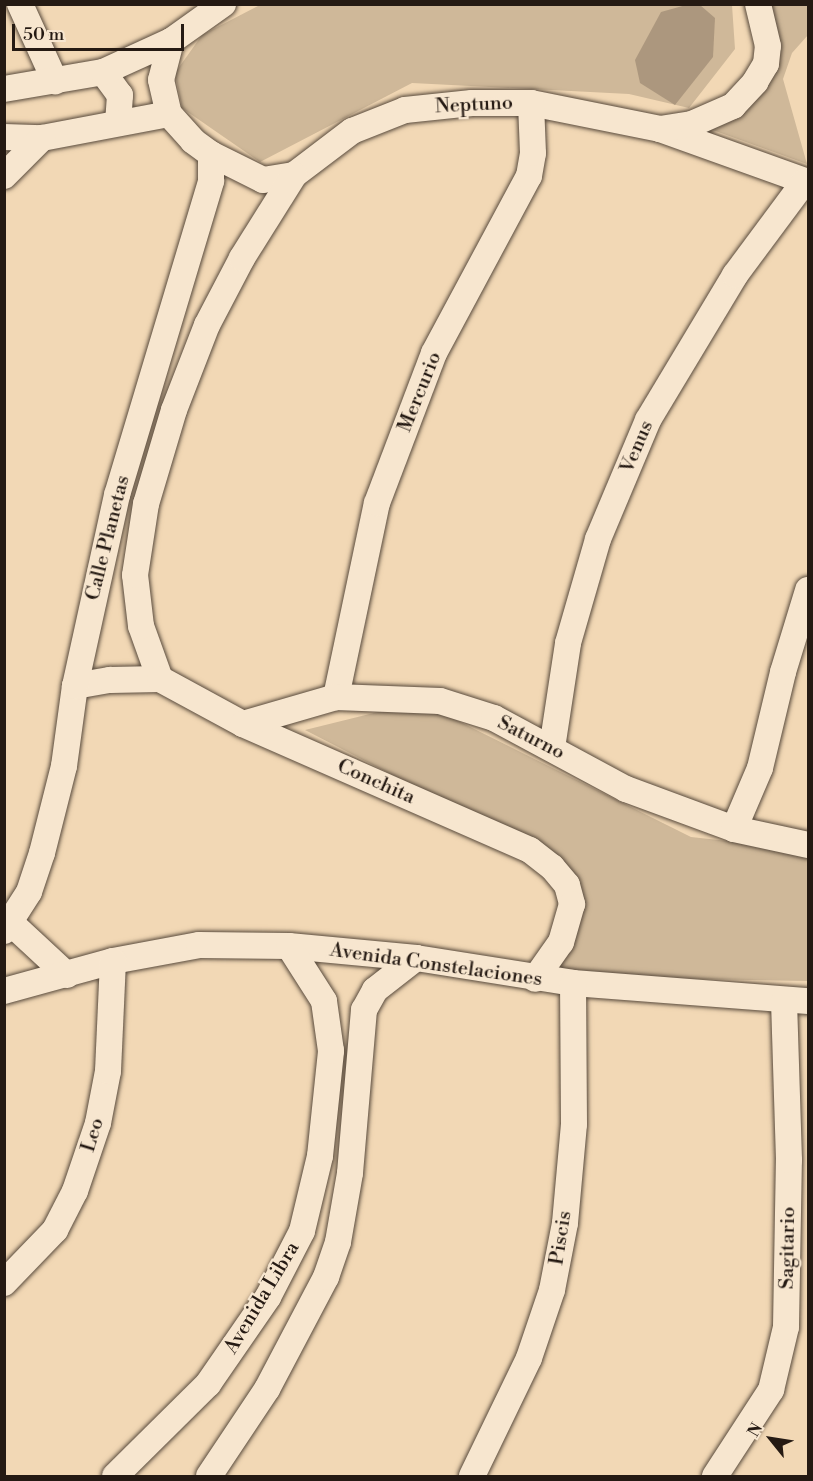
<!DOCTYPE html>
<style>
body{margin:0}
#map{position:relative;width:813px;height:1481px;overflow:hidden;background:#f2d8b5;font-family:"Libre Bodoni",serif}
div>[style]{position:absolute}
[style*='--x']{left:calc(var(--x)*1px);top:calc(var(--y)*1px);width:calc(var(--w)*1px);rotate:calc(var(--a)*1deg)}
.green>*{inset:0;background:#cfb899}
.water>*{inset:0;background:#ac977e}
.roads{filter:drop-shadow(0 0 2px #584a3c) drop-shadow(0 0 2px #584a3c)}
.minor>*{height:26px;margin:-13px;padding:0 13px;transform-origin:13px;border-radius:13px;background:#f7e6cf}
span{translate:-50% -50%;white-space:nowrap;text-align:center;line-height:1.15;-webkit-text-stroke:4.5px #f7e6cf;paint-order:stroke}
.street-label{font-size:20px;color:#251a13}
.frame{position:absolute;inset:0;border:6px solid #251a13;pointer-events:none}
.north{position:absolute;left:741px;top:1409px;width:60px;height:60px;-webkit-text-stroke:4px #f7e6cf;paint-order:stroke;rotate:300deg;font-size:16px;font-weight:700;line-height:24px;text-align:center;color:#251a13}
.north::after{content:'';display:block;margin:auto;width:21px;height:27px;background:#251a13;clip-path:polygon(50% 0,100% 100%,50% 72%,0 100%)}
.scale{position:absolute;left:12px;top:24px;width:172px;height:27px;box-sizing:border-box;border:3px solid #251a13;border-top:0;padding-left:8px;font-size:18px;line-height:21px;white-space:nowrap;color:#251a13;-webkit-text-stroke:4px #f7e6cf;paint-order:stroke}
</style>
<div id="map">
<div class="green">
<div style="clip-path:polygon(260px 5px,732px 5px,735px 49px,689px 108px,629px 94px,412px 83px,260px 162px,182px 108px,175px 73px,202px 35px)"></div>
<div style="clip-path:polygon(747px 5px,808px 5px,808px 35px,792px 53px,783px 79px,807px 164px,696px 124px,728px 104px,757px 56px)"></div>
<div style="clip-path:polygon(394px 708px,438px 711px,691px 837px,808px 850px,808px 981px,545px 976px,564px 953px,558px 860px,305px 730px)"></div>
</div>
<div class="water">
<div style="clip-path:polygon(686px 5px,700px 5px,715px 18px,713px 57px,675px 105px,640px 83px,635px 60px,661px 12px)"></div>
</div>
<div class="roads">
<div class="minor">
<div style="--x:20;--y:4;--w:85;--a:65.6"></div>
<div style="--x:171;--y:41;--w:40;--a:104.4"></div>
<div style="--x:161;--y:80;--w:35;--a:77"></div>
<div style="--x:169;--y:114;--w:36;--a:48"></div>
<div style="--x:193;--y:141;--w:22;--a:36"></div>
<div style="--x:211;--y:154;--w:58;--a:26.6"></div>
<div style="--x:263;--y:180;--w:31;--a:-9"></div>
<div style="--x:294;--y:175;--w:73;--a:-37.2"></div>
<div style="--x:352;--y:131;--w:57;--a:-21.6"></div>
<div style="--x:405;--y:110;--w:67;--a:-6"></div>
<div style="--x:472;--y:103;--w:59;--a:0"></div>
<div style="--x:531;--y:103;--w:132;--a:11.4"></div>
<div style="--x:660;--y:129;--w:157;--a:19.7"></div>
<div style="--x:103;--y:72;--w:29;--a:54"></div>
<div style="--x:120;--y:95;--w:27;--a:94"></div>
<div style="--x:4;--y:89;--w:100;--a:-9.7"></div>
<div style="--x:103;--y:72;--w:75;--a:-24.5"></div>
<div style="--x:171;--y:41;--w:64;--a:-35.4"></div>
<div style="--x:660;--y:129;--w:32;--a:-9"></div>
<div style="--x:692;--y:124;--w:45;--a:-23.7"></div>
<div style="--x:733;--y:106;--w:33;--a:-47"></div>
<div style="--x:755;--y:82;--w:21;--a:-59"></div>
<div style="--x:766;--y:64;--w:18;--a:-84"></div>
<div style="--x:768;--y:46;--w:43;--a:-103.4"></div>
<div style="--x:4;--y:137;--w:38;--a:2"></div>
<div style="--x:42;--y:138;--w:129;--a:-10.7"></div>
<div style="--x:4;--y:176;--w:54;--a:-45"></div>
<div style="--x:160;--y:679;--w:56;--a:-109.7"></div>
<div style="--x:141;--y:626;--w:51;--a:-96.7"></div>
<div style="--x:135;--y:575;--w:72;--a:-81.2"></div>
<div style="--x:146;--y:504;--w:98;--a:-73.4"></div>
<div style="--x:174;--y:410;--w:91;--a:-68.8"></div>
<div style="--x:207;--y:325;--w:76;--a:-62.4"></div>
<div style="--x:242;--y:258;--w:98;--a:-57.9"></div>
<div style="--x:75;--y:686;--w:36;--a:-10"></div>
<div style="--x:110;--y:680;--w:50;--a:-1.1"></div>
<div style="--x:160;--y:679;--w:94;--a:28.5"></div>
<div style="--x:243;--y:724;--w:313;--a:23.7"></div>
<div style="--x:530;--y:850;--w:28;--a:38"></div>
<div style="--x:552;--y:867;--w:23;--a:50"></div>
<div style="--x:567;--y:885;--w:20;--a:75"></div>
<div style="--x:572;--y:904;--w:40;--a:106"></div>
<div style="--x:561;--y:942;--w:45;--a:125.1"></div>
<div style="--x:336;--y:697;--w:198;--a:-78.1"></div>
<div style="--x:377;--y:503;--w:160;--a:-69.2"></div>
<div style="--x:434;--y:353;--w:201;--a:-61.8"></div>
<div style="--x:529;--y:176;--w:23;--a:-80"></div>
<div style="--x:533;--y:153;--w:50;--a:-92.3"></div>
<div style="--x:243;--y:724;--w:97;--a:-16.2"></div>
<div style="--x:336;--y:697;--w:104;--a:2.2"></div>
<div style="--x:440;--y:701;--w:57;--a:17.5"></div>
<div style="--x:494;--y:718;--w:150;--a:28.3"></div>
<div style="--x:626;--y:789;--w:115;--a:20.3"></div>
<div style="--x:734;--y:829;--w:76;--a:12.2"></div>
<div style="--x:552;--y:748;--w:106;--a:-81.3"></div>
<div style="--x:568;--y:643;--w:108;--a:-73.9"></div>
<div style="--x:598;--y:539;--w:129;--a:-67.2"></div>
<div style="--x:648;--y:420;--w:169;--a:-59"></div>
<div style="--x:735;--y:275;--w:116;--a:-53.4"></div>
<div style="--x:734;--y:829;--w:66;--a:-66.9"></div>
<div style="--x:760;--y:768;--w:99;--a:-76.5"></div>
<div style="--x:783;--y:672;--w:86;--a:-73"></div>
<div style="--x:12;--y:924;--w:75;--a:42.8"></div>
<div style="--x:4;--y:931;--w:46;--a:-57.3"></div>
<div style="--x:29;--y:892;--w:41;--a:-71.6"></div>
<div style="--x:42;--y:853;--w:90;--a:-75.8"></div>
<div style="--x:64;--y:766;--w:81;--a:-82.2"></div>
<div style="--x:75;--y:686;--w:196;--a:-77.6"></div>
<div style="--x:117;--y:495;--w:328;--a:-73.3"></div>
<div style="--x:211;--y:181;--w:27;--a:-90"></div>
<div style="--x:4;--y:991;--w:113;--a:-15.4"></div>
<div style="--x:113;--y:961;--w:87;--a:-10.5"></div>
<div style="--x:199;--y:945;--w:90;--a:0.6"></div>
<div style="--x:289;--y:946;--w:128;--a:5.4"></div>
<div style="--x:416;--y:958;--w:159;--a:9"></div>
<div style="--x:573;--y:983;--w:236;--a:4.4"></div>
<div style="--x:4;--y:1283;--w:74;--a:-46.1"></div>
<div style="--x:55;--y:1230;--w:44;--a:-62.9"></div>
<div style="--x:75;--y:1191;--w:72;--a:-71.3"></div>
<div style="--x:98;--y:1123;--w:53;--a:-79.1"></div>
<div style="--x:108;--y:1071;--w:110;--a:-87.4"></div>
<div style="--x:115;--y:1476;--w:131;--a:-44.7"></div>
<div style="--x:208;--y:1384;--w:106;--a:-55.4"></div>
<div style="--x:268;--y:1297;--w:74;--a:-62.7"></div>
<div style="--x:302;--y:1231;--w:77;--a:-76.5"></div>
<div style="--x:320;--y:1156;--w:106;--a:-84"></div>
<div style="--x:331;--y:1051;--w:50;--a:-98"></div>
<div style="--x:324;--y:1001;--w:65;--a:-122.5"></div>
<div style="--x:209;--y:1476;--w:105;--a:-56.3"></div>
<div style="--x:267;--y:1389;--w:127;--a:-62.2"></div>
<div style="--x:326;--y:1277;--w:37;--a:-71"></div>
<div style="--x:338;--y:1242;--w:70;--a:-80.1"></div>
<div style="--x:350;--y:1173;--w:164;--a:-85.1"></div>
<div style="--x:364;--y:1010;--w:23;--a:-61"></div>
<div style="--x:375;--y:990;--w:52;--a:-38"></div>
<div style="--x:472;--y:1476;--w:131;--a:-64.2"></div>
<div style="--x:529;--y:1358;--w:72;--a:-71.3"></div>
<div style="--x:552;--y:1290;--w:68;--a:-79"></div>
<div style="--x:565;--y:1223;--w:99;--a:-84.8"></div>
<div style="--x:574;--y:1124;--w:141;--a:-90.4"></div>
<div style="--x:715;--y:1476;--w:103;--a:-56.9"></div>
<div style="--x:771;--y:1390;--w:65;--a:-76.6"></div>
<div style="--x:786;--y:1327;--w:167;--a:-89"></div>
<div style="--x:789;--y:1160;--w:159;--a:-91.8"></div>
</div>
</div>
<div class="street-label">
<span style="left:474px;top:105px;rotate:-3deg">Neptuno</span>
<span style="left:420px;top:392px;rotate:-68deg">Mercurio</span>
<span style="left:637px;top:447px;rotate:-67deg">Venus</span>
<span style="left:108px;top:538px;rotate:-76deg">Calle Planetas</span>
<span style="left:531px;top:738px;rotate:27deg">Saturno</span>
<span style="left:376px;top:782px;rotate:24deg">Conchita</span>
<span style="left:436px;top:965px;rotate:8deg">Avenida Constelaciones</span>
<span style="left:93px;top:1135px;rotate:-73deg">Leo</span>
<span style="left:561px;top:1238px;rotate:-81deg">Piscis</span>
<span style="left:788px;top:1248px;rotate:-89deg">Sagitario</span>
<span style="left:262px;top:1298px;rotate:-59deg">Avenida Libra</span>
</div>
<div class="frame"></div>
<div class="north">N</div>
<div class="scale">50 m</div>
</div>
